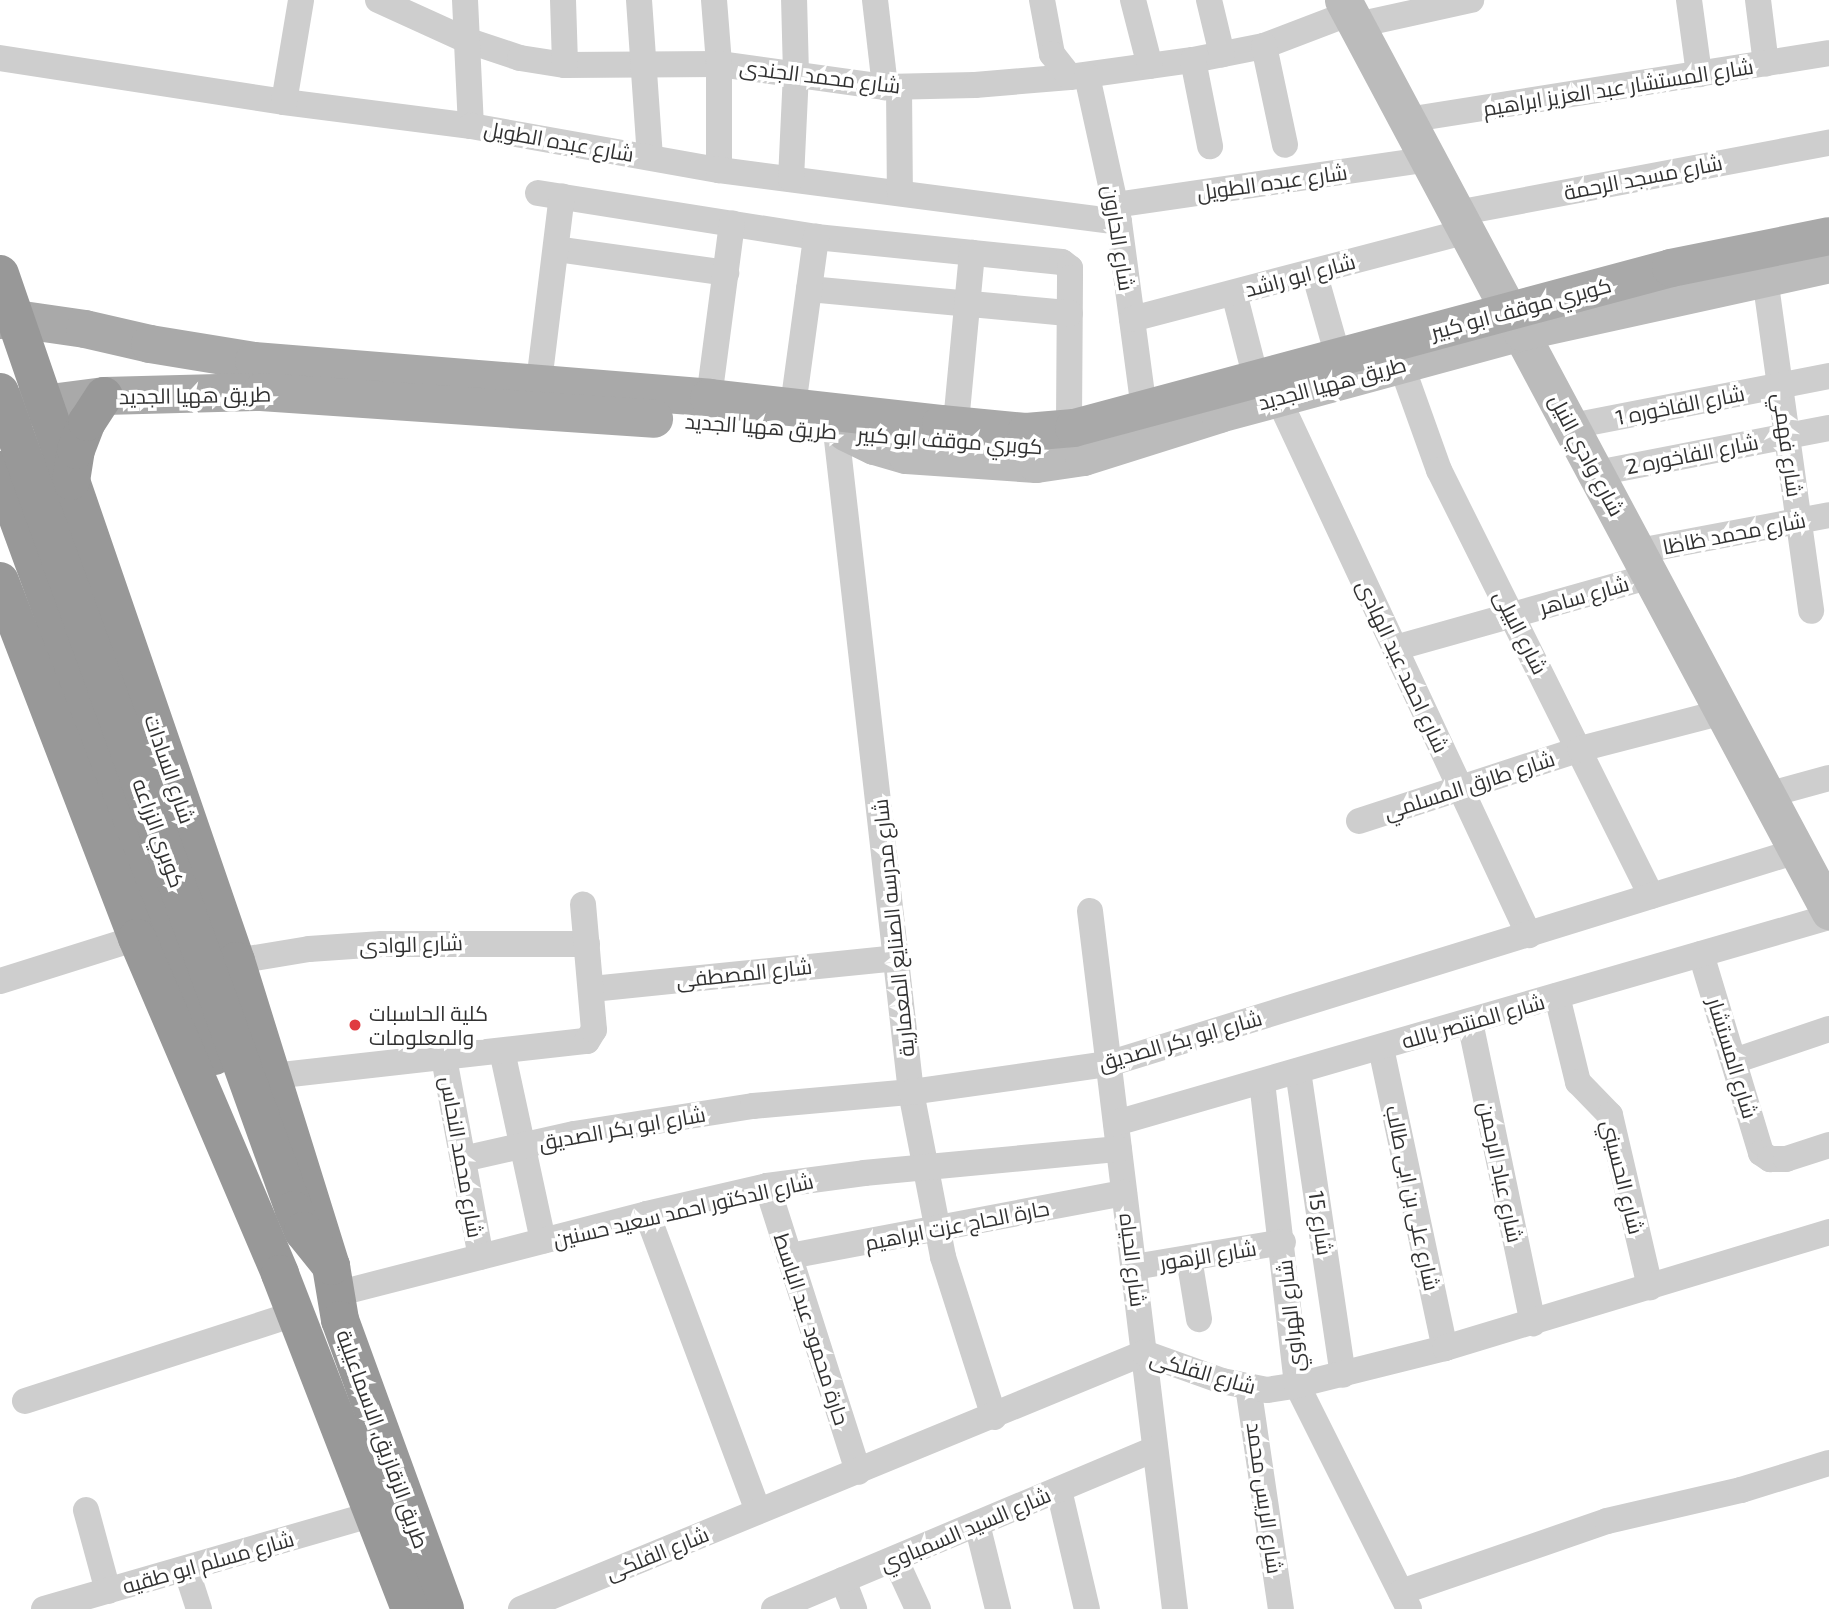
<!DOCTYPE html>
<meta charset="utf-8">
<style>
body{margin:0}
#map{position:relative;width:1829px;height:1609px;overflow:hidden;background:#fff;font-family:"Exo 2",Cairo,sans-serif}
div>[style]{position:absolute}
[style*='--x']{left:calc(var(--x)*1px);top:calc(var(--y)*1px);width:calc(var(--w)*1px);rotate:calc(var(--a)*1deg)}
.street>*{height:26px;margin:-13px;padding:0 13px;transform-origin:13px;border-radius:13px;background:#cecece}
.secondary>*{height:37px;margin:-18.5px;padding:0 18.5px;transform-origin:18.5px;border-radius:18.5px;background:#bbb}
.primary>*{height:38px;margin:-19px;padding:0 19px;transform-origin:19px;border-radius:19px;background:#a9a9a9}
.highway>*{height:38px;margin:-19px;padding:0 19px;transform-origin:19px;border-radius:19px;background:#989898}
.primary-bridge>*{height:38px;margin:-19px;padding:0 19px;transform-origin:19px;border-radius:19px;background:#a9a9a9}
.highway-bridge>*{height:38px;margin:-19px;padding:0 19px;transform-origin:19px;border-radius:19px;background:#989898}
.dots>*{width:19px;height:19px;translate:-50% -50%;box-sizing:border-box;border:4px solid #fff;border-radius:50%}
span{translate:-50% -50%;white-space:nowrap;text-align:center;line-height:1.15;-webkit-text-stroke:7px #fff;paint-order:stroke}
.street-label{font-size:21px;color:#313131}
.poi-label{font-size:21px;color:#313131}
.left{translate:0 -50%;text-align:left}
</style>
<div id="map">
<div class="street">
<div style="--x:378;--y:0;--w:97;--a:24.4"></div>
<div style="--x:466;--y:40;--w:57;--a:18.4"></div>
<div style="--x:520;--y:58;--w:46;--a:8.8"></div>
<div style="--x:565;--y:65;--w:154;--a:-0.4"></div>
<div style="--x:719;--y:64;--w:168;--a:7.9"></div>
<div style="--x:885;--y:87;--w:90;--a:-1.3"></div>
<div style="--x:975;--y:85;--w:95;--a:-4.8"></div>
<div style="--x:1070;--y:77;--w:124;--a:-7.9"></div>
<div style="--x:1193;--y:60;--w:72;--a:-11.2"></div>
<div style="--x:1264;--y:46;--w:92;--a:-21"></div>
<div style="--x:465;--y:0;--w:126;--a:87.3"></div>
<div style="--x:563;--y:0;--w:65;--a:88.2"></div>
<div style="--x:639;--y:0;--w:157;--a:86"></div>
<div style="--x:714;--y:0;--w:64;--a:85.5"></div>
<div style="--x:719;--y:64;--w:106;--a:90"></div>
<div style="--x:875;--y:0;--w:88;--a:83.4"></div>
<div style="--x:1042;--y:0;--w:55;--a:79.5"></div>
<div style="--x:1052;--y:54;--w:29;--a:52"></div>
<div style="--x:1133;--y:0;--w:68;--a:75.6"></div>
<div style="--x:1209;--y:0;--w:56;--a:76.5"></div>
<div style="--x:1689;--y:0;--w:75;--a:82.3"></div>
<div style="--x:1758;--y:0;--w:64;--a:82.9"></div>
<div style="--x:1357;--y:25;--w:117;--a:-12.4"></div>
<div style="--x:1264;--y:46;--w:101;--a:78"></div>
<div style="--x:0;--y:58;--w:287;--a:8.8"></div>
<div style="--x:284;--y:102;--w:189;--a:7.3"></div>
<div style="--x:471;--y:126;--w:252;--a:10.1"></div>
<div style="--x:719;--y:170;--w:403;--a:7.4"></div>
<div style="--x:1193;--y:60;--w:88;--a:78.8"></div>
<div style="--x:1087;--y:76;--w:149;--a:77.6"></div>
<div style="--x:1119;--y:222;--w:181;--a:82.4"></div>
<div style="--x:899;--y:87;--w:105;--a:89.5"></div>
<div style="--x:284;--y:102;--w:103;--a:-80.5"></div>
<div style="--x:1407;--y:120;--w:427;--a:-9"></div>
<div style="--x:791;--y:179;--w:105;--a:-87.3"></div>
<div style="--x:796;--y:74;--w:74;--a:-91.5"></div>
<div style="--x:538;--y:193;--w:281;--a:9"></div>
<div style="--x:816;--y:237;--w:247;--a:5.8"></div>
<div style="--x:1062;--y:262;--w:10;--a:37"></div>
<div style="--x:1070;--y:268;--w:10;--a:90"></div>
<div style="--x:1070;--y:278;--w:138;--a:90.4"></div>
<div style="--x:1115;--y:205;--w:317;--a:-8.3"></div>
<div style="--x:1457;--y:213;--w:379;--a:-10.7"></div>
<div style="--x:556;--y:249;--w:172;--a:8"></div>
<div style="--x:1314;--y:272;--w:80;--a:74.1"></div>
<div style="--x:1765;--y:278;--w:336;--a:82.1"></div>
<div style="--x:809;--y:289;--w:262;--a:5.3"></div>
<div style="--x:1234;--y:293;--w:81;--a:75.6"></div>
<div style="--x:1132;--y:319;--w:346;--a:-14.7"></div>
<div style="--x:1401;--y:364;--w:113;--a:70.3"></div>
<div style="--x:1439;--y:470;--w:476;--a:63.5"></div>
<div style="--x:539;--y:382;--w:187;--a:-83"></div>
<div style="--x:709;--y:398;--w:176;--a:-82.5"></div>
<div style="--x:1278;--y:398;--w:593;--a:64.95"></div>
<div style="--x:793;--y:406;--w:171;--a:-82.2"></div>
<div style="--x:957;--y:412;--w:160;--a:-84.6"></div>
<div style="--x:1572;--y:426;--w:262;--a:-11"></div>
<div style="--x:836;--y:431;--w:665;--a:83.53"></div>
<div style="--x:911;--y:1092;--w:168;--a:79"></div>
<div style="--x:943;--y:1257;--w:168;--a:72.3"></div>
<div style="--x:1597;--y:473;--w:236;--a:-11"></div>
<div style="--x:1639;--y:551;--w:193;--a:-10.7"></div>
<div style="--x:1395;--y:648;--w:266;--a:-15.7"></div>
<div style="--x:1767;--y:795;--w:64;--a:-15.3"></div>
<div style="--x:1359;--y:821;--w:232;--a:-18"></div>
<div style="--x:1580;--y:749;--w:148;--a:-14.5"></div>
<div style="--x:1090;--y:911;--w:703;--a:83.06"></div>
<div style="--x:1701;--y:954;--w:208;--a:73.2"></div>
<div style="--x:1761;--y:1153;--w:11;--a:34"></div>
<div style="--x:1770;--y:1159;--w:16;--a:0"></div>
<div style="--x:1786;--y:1159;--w:45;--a:-18"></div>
<div style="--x:236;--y:961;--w:74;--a:-9.3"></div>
<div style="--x:309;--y:949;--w:73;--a:-3.9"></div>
<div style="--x:382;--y:944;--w:205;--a:0"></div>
<div style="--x:0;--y:981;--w:144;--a:-17.4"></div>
<div style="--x:592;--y:989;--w:307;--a:-5.8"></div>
<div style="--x:1557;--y:996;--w:89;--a:76.3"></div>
<div style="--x:1578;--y:1082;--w:46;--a:45.9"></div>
<div style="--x:1610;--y:1115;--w:177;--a:76.9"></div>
<div style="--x:1470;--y:1022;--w:308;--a:78.2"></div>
<div style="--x:1381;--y:1048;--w:307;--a:78"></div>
<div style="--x:502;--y:1051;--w:194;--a:77.8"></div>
<div style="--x:444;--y:1058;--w:202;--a:79.5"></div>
<div style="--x:1734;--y:1061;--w:100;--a:-18.6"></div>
<div style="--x:1298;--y:1071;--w:307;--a:81.6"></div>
<div style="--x:273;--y:1076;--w:316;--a:-6.4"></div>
<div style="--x:587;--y:1041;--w:13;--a:-58"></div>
<div style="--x:594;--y:1030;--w:126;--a:-95"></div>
<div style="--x:1262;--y:1082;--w:305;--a:83.4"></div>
<div style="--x:1297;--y:1385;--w:250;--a:63.4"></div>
<div style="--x:1116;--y:1123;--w:742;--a:-16.12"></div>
<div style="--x:463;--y:1159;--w:114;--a:-12.7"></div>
<div style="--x:574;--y:1134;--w:181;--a:-8.9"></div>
<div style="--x:753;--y:1106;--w:159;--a:-5.1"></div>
<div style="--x:911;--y:1092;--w:199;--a:-8.1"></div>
<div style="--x:1108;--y:1064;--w:721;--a:-17.18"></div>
<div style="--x:767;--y:1186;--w:300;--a:72.3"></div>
<div style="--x:647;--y:1214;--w:317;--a:69.5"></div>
<div style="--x:790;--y:1256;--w:340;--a:-10.7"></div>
<div style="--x:1189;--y:1258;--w:62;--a:80.7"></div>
<div style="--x:1134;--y:1267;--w:151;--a:-9.5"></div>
<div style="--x:336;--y:1294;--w:321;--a:-14.4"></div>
<div style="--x:647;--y:1214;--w:123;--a:-13.1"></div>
<div style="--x:767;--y:1186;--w:98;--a:-7.6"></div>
<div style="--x:864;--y:1173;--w:256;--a:-5.4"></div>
<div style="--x:1248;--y:1386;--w:225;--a:81.6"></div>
<div style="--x:25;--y:1401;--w:284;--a:-17.9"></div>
<div style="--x:1059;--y:1490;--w:122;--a:76.8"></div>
<div style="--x:86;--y:1510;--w:84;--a:74.8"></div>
<div style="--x:977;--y:1524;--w:88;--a:76.1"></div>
<div style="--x:895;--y:1559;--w:55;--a:65.3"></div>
<div style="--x:186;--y:1569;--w:42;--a:72"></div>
<div style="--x:843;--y:1580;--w:31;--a:69"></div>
<div style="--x:1401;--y:1592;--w:218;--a:-19"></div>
<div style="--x:1607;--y:1521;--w:138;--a:-13"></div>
<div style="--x:1741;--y:1490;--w:92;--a:-17.1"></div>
<div style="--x:44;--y:1609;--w:342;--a:-16.1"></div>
<div style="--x:521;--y:1609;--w:674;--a:-22.34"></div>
<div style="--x:1144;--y:1353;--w:83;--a:19.7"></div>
<div style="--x:1222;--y:1381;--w:46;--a:11.3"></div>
<div style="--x:1267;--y:1390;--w:30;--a:-9"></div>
<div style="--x:1297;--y:1385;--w:153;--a:-14"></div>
<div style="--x:1445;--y:1348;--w:401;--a:-16.8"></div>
<div style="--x:774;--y:1609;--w:413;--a:-22.8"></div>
</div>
<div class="secondary">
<div style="--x:1343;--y:0;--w:1033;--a:61.92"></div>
<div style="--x:845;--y:432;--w:32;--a:26"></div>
<div style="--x:874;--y:446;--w:33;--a:16"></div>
<div style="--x:906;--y:455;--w:130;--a:4"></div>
<div style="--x:1036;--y:464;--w:48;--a:-8.5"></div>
<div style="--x:1083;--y:457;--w:143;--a:-17.5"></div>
<div style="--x:1219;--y:414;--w:313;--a:-15.2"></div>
<div style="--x:1521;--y:332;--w:315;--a:-12.4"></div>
</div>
<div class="primary">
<div style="--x:0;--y:320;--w:16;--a:-4"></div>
<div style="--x:16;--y:319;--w:70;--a:8.2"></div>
<div style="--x:85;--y:329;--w:67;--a:13"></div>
<div style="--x:150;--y:344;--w:105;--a:9.3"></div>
<div style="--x:254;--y:361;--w:457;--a:4.6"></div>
<div style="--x:709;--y:398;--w:233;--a:6.4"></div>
<div style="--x:12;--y:408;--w:93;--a:-7.4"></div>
<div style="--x:104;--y:396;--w:157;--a:-1.5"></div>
<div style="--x:261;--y:392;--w:394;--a:3.9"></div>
</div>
<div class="highway">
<div style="--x:0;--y:274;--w:726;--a:71.04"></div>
<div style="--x:236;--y:961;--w:319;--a:72.7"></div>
<div style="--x:331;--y:1266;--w:55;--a:80.5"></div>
<div style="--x:340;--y:1320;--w:307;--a:70"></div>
<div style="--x:0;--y:470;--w:624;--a:69.94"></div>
<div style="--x:71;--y:481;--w:31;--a:-81"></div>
<div style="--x:76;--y:450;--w:30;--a:-69"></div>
<div style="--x:87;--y:422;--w:31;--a:-57"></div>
<div style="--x:0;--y:581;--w:382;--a:69"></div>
<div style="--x:137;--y:938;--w:365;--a:66.9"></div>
<div style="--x:280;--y:1274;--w:359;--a:68.8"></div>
</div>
<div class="primary-bridge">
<div style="--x:941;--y:424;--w:85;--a:5.4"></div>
<div style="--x:1026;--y:432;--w:48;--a:-4.8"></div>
<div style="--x:1074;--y:428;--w:618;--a:-15"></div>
<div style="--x:1671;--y:268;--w:161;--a:-11.4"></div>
</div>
<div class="highway-bridge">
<div style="--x:0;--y:392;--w:869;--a:70.23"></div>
<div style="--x:294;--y:1210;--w:23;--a:67"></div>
<div style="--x:303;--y:1231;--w:45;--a:51.3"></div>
</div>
<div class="dots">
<div style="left:355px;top:1025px;background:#e03b40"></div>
</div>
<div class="street-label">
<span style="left:820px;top:76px;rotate:7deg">شارع محمد الجندى</span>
<span style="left:1618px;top:87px;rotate:-9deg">شارع المستشار عبد العزيز ابراهيم</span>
<span style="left:559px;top:141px;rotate:10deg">شارع عبده الطويل</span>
<span style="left:1643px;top:177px;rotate:-11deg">شارع مسجد الرحمة</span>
<span style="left:1272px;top:182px;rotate:-8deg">شارع عبده الطويل</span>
<span style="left:1119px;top:238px;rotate:81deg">شارع الحارون</span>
<span style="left:1300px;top:275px;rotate:-15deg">شارع ابو راشد</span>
<span style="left:1521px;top:308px;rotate:-15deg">كوبري موقف ابو كبير</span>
<span style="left:1332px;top:383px;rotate:-15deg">طريق ههيا الجديد</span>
<span style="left:195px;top:395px;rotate:-1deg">طريق ههيا الجديد</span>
<span style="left:1680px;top:405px;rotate:-11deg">شارع الفاخوره 1</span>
<span style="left:761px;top:426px;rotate:4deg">طريق ههيا الجديد</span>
<span style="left:950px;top:440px;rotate:4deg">كوبري موقف ابو كبير</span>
<span style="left:1788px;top:445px;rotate:82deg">شارع فهمي</span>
<span style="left:1692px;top:454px;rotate:-11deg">شارع الفاخوره 2</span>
<span style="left:1587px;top:455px;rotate:62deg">شارع وادي النيل</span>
<span style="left:1734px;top:533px;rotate:-11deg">شارع محمد ظاظا</span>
<span style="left:1584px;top:595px;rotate:-16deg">شارع ساهر</span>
<span style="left:1521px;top:632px;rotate:63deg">شارع البيلى</span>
<span style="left:1403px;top:666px;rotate:65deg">شارع احمد عبد الهادى</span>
<span style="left:170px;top:769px;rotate:71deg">شارع السادات</span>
<span style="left:1469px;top:785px;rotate:-18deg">شارع طارق المسلمي</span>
<span style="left:159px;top:833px;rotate:70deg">كوبري الزراعه</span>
<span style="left:893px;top:928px;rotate:-96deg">شارع مدرسه الصنايع المعمارية</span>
<span style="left:411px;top:944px;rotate:-2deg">شارع الوادى</span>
<span style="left:744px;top:973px;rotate:-6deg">شارع المصطفى</span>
<span style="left:1473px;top:1021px;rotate:-16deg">شارع المنتصر بالله</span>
<span style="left:1180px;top:1040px;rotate:-16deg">شارع ابو بكر الصديق</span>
<span style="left:1733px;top:1058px;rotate:73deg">شارع المستشار</span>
<span style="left:622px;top:1128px;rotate:-10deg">شارع ابو بكر الصديق</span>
<span style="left:462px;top:1157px;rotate:80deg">شارع محمد النحاس</span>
<span style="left:1501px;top:1172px;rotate:78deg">شارع عباد الرحمن</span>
<span style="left:1623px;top:1177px;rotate:76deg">شارع الحسيني</span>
<span style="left:1413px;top:1198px;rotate:78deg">شارع على بن ابى طالب</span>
<span style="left:683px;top:1210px;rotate:-13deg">شارع الدكتور احمد سعيد حسنين</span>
<span style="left:1321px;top:1223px;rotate:82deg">شارع 15</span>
<span style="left:957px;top:1225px;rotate:-11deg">حارة الحاج عزت ابراهيم</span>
<span style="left:1208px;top:1255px;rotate:-9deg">شارع الزهور</span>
<span style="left:1133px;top:1260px;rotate:83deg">شارع الحياه</span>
<span style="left:1290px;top:1316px;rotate:-96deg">شارع الهراوي</span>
<span style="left:812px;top:1329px;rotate:72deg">حارة محمود عبد الباسط</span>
<span style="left:1203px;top:1372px;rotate:16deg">شارع الفلكى</span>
<span style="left:383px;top:1439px;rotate:70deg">طريق الزقازيق, الاسماعيلية</span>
<span style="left:1265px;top:1498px;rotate:82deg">شارع الريس محمد</span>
<span style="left:965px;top:1529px;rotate:-23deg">شارع السيد السمباوي</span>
<span style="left:657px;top:1553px;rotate:-22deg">شارع الفلكى</span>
<span style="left:208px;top:1562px;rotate:-16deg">شارع مسلم ابو طقيه</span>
</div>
<div class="poi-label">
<span class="left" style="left:369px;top:1025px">كلية الحاسبات<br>والمعلومات</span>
</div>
</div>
